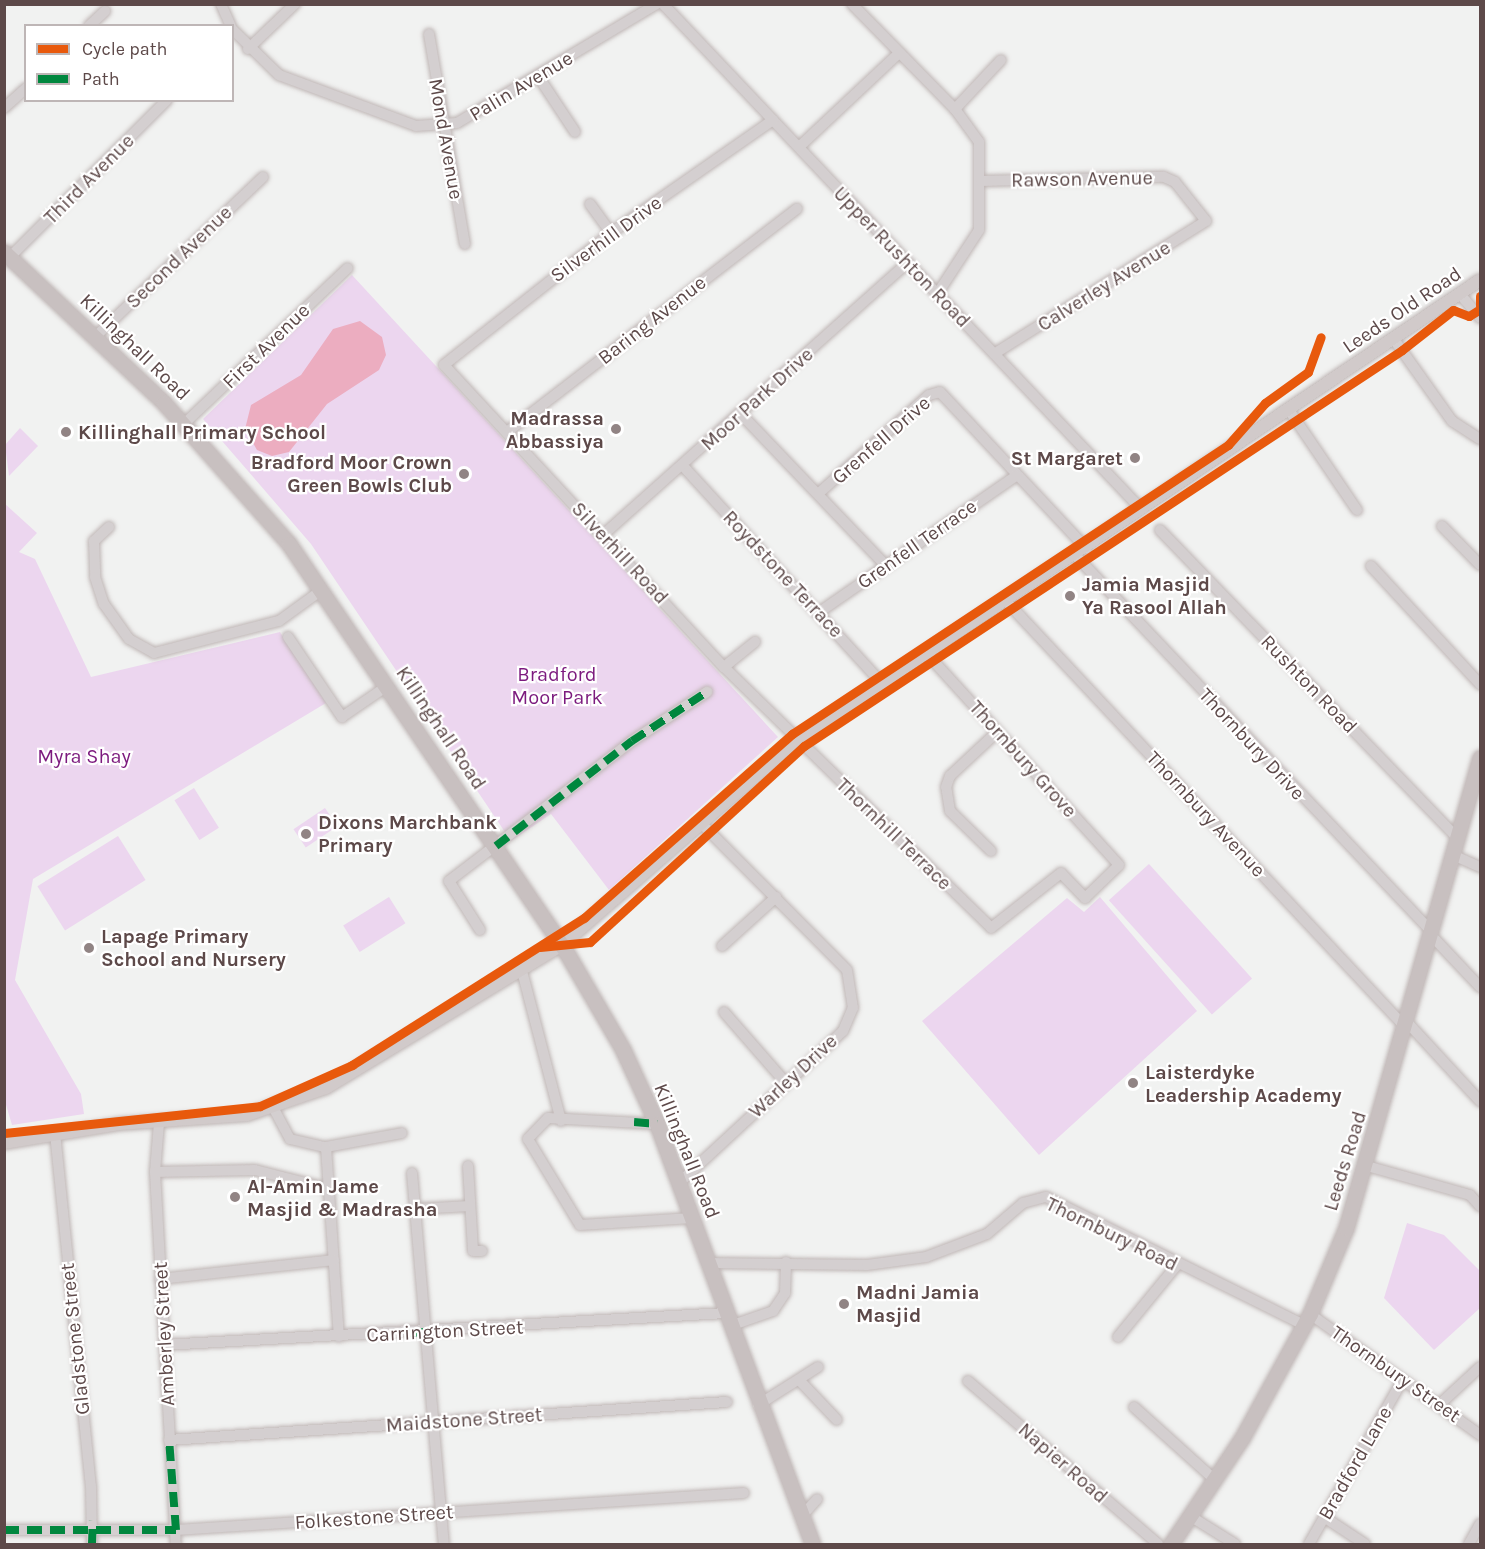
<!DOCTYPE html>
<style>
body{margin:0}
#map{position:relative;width:1485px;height:1549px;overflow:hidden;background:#f1f2f1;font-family:Karla,sans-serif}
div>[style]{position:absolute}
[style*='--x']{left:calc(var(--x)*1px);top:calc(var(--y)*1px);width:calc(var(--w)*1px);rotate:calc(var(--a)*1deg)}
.green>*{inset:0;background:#ecd6ef;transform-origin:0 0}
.water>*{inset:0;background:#ecadc0}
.roads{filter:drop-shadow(0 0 2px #c0b7b6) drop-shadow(0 0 2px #c0b7b6)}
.minor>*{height:10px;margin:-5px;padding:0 5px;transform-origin:5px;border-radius:5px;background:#d4cfd0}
.major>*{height:12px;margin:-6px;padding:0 6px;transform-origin:6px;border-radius:6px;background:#d1caca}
.highway>*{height:15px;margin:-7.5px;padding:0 7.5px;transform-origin:7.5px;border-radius:7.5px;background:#c8c0c0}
.quiet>*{height:8px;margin-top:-4px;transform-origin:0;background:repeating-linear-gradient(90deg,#00873e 0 15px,transparent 0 23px)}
.cycleway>*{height:9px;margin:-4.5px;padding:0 4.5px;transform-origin:4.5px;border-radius:4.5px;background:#e8590c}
.dots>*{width:16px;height:16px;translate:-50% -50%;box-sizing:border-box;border:3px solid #fff;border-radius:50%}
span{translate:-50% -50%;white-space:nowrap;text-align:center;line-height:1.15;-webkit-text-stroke:4.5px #fff;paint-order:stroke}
.street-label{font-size:20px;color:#5d4949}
.poi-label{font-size:20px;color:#5d4949;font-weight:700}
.right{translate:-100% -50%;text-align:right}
.left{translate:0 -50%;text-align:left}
.park-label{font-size:20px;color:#7c1a7e}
.frame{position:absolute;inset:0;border:6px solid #5d4949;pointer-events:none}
.legend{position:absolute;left:24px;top:24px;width:210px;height:78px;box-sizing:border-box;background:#fff;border:2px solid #beb6b6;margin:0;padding:8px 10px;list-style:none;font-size:18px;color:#5d4949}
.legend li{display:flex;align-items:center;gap:12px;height:30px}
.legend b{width:30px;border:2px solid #beb6b6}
</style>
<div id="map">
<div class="green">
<div style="clip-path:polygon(352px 275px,778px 737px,609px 890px,551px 814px,511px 841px,311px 544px,203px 419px)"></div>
<div style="clip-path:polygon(20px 428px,38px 446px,9px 476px,5px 445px)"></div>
<div style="clip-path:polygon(4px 503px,37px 533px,19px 552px,35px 559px,91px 677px,280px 632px,326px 703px,33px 879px,15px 980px,81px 1094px,84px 1114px,12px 1125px,4px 1098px)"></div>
<div style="left:194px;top:788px;width:47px;height:23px;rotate:58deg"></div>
<div style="left:325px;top:808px;width:22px;height:38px;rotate:56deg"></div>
<div style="left:118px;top:836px;width:52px;height:95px;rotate:58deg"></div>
<div style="left:1149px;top:864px;width:154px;height:54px;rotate:48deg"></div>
<div style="left:389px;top:897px;width:31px;height:54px;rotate:58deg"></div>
<div style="clip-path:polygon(1100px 897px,1197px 1011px,1039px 1155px,922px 1021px,1067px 898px,1084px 912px)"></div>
<div style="clip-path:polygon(1407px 1223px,1444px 1235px,1480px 1271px,1480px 1308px,1434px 1350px,1384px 1298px)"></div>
</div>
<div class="water">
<div style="clip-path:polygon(360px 321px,382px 337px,386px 355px,379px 370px,327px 404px,289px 452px,272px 456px,257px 450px,245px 429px,251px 405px,301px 375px,333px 329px)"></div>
</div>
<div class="roads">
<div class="minor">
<div style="--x:221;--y:4;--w:24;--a:66"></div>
<div style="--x:663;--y:4;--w:695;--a:46.57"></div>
<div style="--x:852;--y:4;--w:147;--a:45.6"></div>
<div style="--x:955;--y:109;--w:41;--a:54"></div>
<div style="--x:979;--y:142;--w:88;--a:90"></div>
<div style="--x:979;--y:230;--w:75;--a:123.1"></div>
<div style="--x:89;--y:26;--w:22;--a:-43"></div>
<div style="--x:232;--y:29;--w:66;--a:44.4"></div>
<div style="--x:279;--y:75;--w:146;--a:20.4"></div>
<div style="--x:416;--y:126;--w:41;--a:-4.2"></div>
<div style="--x:457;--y:123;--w:233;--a:-30.8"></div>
<div style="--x:429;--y:34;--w:213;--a:80.3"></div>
<div style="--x:248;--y:49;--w:65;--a:-43.8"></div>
<div style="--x:538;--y:76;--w:67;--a:56.5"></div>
<div style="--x:4;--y:108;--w:30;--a:-42"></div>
<div style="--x:955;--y:109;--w:67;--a:-46.8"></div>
<div style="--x:773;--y:120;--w:198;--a:145.1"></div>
<div style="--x:611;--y:233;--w:213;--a:141.7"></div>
<div style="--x:444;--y:365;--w:412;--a:47.2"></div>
<div style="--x:724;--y:667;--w:373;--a:44.3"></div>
<div style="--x:991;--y:928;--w:89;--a:-38.2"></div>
<div style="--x:1061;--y:873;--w:35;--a:46"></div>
<div style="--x:1085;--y:898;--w:47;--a:-44.1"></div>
<div style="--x:1119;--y:865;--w:285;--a:-132.3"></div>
<div style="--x:799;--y:147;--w:136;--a:-43.2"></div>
<div style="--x:981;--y:181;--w:183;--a:-1.3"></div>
<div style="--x:1164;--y:177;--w:12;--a:24"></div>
<div style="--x:1175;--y:182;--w:50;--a:51.5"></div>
<div style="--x:1206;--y:221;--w:250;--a:147.9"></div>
<div style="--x:590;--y:204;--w:36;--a:54"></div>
<div style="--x:10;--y:257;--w:222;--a:-45"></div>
<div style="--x:1460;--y:294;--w:31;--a:50"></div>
<div style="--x:95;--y:337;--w:232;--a:-43.6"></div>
<div style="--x:1393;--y:338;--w:102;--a:54.6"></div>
<div style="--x:1452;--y:421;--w:33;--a:33"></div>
<div style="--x:1289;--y:410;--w:121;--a:55.8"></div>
<div style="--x:740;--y:413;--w:211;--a:46.3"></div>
<div style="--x:184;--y:424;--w:226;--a:-43.6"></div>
<div style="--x:507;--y:432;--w:366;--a:-37.6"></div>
<div style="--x:683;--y:466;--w:294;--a:47.5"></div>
<div style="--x:819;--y:493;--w:147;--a:-41.7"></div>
<div style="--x:929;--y:395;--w:11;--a:-15"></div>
<div style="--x:940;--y:392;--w:214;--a:46.9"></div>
<div style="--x:1442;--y:526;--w:54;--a:45.7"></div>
<div style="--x:109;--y:527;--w:21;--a:137"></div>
<div style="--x:94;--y:541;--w:36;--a:88"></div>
<div style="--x:95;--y:577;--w:28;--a:72"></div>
<div style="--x:104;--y:604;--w:43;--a:54.5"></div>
<div style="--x:129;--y:639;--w:29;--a:29"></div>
<div style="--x:154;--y:653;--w:129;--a:-14.4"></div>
<div style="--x:279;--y:621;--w:54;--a:-36"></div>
<div style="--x:1160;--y:530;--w:428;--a:46"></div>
<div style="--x:603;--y:535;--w:409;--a:-41.8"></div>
<div style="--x:1075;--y:555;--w:518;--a:46.57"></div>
<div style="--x:1371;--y:566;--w:161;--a:47.3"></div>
<div style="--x:1006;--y:601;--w:585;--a:46.87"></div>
<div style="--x:818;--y:613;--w:242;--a:-34.7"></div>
<div style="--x:288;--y:637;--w:97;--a:56"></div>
<div style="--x:342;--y:717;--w:55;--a:-34.6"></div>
<div style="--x:724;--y:667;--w:40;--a:-39"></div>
<div style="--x:991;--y:851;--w:57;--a:-135.7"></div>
<div style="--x:950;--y:811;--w:24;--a:-99"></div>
<div style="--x:946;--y:787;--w:12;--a:-70"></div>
<div style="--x:950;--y:776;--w:64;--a:-43.1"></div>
<div style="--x:1453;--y:855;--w:30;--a:24"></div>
<div style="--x:480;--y:930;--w:58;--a:-122.3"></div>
<div style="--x:449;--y:881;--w:230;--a:-37.4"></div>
<div style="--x:632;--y:741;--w:90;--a:-33.2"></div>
<div style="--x:1430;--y:934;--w:73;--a:46.7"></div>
<div style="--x:722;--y:946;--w:73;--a:-42.2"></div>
<div style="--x:522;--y:971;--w:155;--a:75.4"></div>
<div style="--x:724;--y:1012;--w:94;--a:48.9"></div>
<div style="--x:1407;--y:1022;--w:108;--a:47.3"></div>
<div style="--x:274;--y:1109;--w:34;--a:62"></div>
<div style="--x:290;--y:1139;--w:37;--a:13"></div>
<div style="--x:326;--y:1147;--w:77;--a:-10.4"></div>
<div style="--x:159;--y:1123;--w:49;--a:94.7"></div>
<div style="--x:155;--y:1172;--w:373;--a:86.8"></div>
<div style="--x:657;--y:1124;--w:109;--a:-176.8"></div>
<div style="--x:548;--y:1118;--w:29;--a:134"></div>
<div style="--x:528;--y:1139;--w:100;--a:58.8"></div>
<div style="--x:580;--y:1225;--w:112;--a:-3.6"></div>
<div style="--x:55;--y:1133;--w:355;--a:84.2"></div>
<div style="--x:91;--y:1486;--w:58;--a:89"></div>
<div style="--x:326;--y:1147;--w:190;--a:86.1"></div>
<div style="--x:468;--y:1166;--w:85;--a:86.6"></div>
<div style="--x:473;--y:1251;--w:9;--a:0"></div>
<div style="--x:1367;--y:1166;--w:107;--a:15.7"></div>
<div style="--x:1470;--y:1195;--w:15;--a:48"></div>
<div style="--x:155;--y:1172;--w:100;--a:-1.1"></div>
<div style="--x:255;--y:1170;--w:76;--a:14.4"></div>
<div style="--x:412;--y:1173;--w:372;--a:85.1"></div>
<div style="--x:680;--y:1182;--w:222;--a:-42.8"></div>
<div style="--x:843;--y:1031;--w:25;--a:-67"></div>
<div style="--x:853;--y:1008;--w:38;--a:-99"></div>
<div style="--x:847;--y:970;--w:203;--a:-134.8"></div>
<div style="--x:415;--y:1209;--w:55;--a:-3.1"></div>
<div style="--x:708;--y:1263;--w:159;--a:0.7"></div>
<div style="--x:867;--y:1265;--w:60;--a:-7.7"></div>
<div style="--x:926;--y:1257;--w:65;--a:-20.7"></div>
<div style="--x:987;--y:1234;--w:48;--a:-40.7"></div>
<div style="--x:1023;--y:1203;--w:24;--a:-15"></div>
<div style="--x:1046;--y:1197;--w:288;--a:26.4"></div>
<div style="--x:160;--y:1279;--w:175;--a:-6.2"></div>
<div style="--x:1310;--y:1314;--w:209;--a:35.4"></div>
<div style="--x:730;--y:1326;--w:46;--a:-19.2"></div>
<div style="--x:773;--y:1311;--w:22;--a:-56"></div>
<div style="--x:785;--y:1293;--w:31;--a:-88"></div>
<div style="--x:1118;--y:1337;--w:93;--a:-50.7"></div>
<div style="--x:164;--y:1345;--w:563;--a:-3.26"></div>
<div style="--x:968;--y:1381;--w:250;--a:40.6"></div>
<div style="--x:801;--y:1382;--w:52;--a:46.5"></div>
<div style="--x:758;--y:1405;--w:71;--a:-32.3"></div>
<div style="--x:1439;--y:1405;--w:56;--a:-42.8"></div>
<div style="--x:1134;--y:1407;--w:109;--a:42"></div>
<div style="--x:169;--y:1440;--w:559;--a:-3.9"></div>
<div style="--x:1190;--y:1516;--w:53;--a:31.9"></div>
<div style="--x:801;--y:1517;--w:24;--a:-48"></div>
<div style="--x:1324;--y:1517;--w:49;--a:33.4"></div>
<div style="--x:4;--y:1530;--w:172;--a:0"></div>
<div style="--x:176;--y:1530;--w:569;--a:-3.73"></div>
<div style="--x:1309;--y:1544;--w:188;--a:-60.3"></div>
<div style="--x:1469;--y:1544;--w:23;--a:-61"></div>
</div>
<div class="major">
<div style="--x:4;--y:1143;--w:118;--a:-9.3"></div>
<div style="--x:120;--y:1124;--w:127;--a:-4.1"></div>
<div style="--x:247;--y:1115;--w:83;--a:-18.9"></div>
<div style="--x:326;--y:1088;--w:276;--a:-31.2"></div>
<div style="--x:562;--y:945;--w:312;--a:-41.1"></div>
<div style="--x:797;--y:740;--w:823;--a:-33.96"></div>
</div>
<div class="highway">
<div style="--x:4;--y:252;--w:220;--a:43.3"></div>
<div style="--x:164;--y:403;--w:188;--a:48.4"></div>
<div style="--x:289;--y:544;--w:485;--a:55.8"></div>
<div style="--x:562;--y:945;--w:121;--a:59.8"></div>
<div style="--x:623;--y:1050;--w:81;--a:65.3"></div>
<div style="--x:657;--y:1124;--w:448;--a:69.7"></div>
<div style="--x:1171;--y:1544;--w:128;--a:-56.2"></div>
<div style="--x:1242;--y:1438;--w:141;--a:-61.3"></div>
<div style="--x:1310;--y:1314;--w:93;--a:-67.3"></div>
<div style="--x:1346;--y:1228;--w:489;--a:-74.1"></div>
</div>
</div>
<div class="quiet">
<div style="--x:496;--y:846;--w:172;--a:-37.7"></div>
<div style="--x:632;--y:741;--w:90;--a:-33.2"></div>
<div style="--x:634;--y:1122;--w:23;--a:5"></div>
<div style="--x:408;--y:1333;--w:18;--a:-3"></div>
<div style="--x:4;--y:1530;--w:172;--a:0"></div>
<div style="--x:176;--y:1530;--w:90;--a:-94.4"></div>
<div style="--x:92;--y:1544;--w:23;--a:-88"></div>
</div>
<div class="cycleway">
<div style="--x:540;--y:947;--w:50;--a:-5.7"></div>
<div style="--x:590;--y:942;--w:290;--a:-42.5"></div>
<div style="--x:804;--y:746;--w:717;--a:-33.51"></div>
<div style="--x:1402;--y:350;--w:65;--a:-38.1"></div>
<div style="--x:1453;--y:310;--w:17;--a:21"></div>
<div style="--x:1469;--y:316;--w:13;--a:-32"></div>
<div style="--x:1480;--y:309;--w:13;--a:-90"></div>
<div style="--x:4;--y:1133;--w:257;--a:-6"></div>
<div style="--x:260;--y:1106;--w:101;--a:-24"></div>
<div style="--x:352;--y:1065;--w:275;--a:-32.4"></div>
<div style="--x:584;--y:918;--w:278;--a:-41.5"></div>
<div style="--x:792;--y:734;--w:523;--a:-33.54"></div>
<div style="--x:1228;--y:445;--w:56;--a:-48.6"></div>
<div style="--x:1265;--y:403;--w:53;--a:-35.8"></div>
<div style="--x:1308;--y:372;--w:37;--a:-70"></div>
</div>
<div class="dots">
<div style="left:616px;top:429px;background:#918484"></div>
<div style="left:66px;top:432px;background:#918484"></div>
<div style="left:1135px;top:458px;background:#918484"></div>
<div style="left:464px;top:474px;background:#918484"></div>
<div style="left:1070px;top:596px;background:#918484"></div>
<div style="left:306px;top:834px;background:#918484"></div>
<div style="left:89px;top:948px;background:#918484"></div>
<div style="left:1133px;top:1083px;background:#918484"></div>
<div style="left:235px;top:1197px;background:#918484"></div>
<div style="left:844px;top:1304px;background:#918484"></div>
</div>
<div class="street-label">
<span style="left:521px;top:86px;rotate:-31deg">Palin Avenue</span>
<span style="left:446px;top:139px;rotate:80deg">Mond Avenue</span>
<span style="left:89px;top:179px;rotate:-45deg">Third Avenue</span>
<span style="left:1082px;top:179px;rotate:-1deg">Rawson Avenue</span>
<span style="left:606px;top:239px;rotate:-36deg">Silverhill Drive</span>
<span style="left:179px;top:257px;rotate:-44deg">Second Avenue</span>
<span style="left:902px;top:257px;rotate:46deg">Upper Rushton Road</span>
<span style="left:1104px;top:286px;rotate:-32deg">Calverley Avenue</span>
<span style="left:1402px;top:310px;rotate:-34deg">Leeds Old Road</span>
<span style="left:652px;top:320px;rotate:-38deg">Baring Avenue</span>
<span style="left:266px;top:346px;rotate:-44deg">First Avenue</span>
<span style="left:135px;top:347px;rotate:44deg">Killinghall Road</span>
<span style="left:757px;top:399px;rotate:-42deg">Moor Park Drive</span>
<span style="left:881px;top:440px;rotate:-41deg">Grenfell Drive</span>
<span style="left:917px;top:544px;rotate:-35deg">Grenfell Terrace</span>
<span style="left:620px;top:553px;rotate:47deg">Silverhill Road</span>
<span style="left:783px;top:574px;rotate:47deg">Roydstone Terrace</span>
<span style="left:1309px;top:684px;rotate:46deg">Rushton Road</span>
<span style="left:441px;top:728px;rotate:56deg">Killinghall Road</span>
<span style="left:1252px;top:744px;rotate:47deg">Thornbury Drive</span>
<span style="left:1023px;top:759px;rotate:48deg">Thornbury Grove</span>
<span style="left:1206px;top:814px;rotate:47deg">Thornbury Avenue</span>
<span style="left:894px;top:834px;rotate:44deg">Thornhill Terrace</span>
<span style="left:793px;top:1076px;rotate:-43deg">Warley Drive</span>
<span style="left:687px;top:1151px;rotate:68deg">Killinghall Road</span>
<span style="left:1345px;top:1161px;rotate:-73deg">Leeds Road</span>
<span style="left:1112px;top:1234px;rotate:26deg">Thornbury Road</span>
<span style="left:445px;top:1331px;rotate:-3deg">Carrington Street</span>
<span style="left:164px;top:1334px;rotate:-93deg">Amberley Street</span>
<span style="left:75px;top:1339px;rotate:-96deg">Gladstone Street</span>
<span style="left:1396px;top:1374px;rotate:35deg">Thornbury Street</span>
<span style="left:464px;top:1420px;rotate:-4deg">Maidstone Street</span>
<span style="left:1063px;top:1463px;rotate:41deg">Napier Road</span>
<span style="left:1355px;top:1463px;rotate:-60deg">Bradford Lane</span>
<span style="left:374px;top:1517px;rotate:-4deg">Folkestone Street</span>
</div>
<div class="poi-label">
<span class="right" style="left:604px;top:430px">Madrassa<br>Abbassiya</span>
<span class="left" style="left:78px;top:432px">Killinghall Primary School</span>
<span class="right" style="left:1123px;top:458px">St Margaret</span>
<span class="right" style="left:452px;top:474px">Bradford Moor Crown<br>Green Bowls Club</span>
<span class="left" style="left:1082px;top:596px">Jamia Masjid<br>Ya Rasool Allah</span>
<span class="left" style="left:318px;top:834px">Dixons Marchbank<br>Primary</span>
<span class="left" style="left:101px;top:948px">Lapage Primary<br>School and Nursery</span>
<span class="left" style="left:1145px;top:1084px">Laisterdyke<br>Leadership Academy</span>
<span class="left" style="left:247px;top:1198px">Al-Amin Jame<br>Masjid &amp; Madrasha</span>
<span class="left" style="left:856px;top:1304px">Madni Jamia<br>Masjid</span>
</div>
<div class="park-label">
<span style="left:557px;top:686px">Bradford<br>Moor Park</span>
<span style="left:84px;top:756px">Myra Shay</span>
</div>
<div class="frame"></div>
<ul class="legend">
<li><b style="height:8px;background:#e8590c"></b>Cycle path</li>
<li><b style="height:8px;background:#00873e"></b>Path</li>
</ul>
</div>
